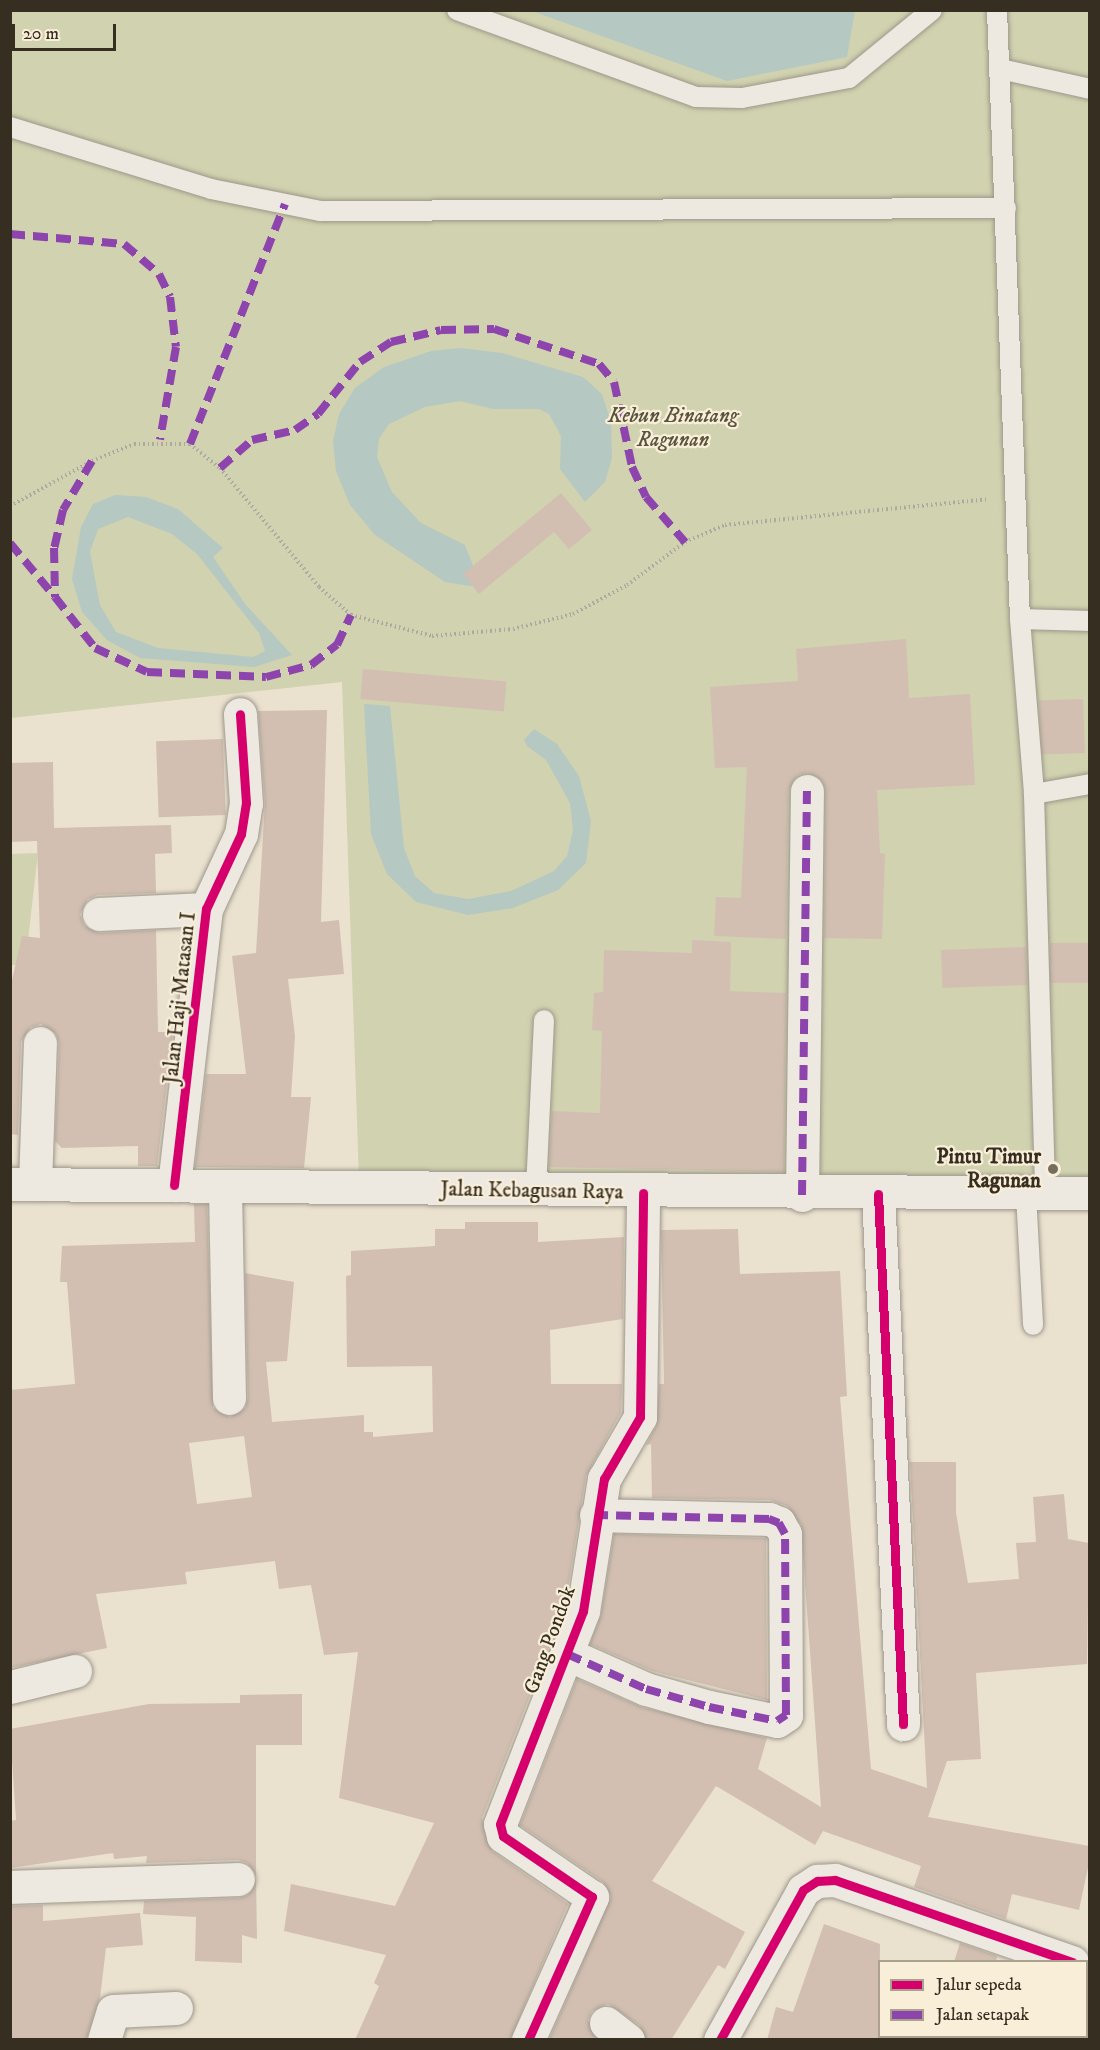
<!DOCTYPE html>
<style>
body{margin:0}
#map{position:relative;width:1100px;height:2050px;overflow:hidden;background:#eae1cf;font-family:"IM FELL DW Pica",serif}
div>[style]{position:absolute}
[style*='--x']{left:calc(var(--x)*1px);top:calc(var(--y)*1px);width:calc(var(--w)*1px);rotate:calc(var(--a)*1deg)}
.green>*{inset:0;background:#d1d2af}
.water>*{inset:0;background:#b6c8c2}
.building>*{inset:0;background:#d2bfb2;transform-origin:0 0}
.path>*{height:4px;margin-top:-2px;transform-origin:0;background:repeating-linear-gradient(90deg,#ada8a0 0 1.5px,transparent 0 4.5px)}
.roads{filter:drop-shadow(0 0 2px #9d978b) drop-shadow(0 0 2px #9d978b)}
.lane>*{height:20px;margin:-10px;padding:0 10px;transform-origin:10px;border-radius:10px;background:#ede9e0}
.street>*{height:33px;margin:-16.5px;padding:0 16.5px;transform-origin:16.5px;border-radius:16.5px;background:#ede9e0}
.secondary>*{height:33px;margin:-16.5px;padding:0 16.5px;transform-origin:16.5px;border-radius:16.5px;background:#ede9e0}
.quiet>*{height:8px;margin-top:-4px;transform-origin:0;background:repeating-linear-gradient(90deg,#8e44ad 0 15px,transparent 0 23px)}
.cycleway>*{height:9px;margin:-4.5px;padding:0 4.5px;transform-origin:4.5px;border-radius:4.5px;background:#d6006c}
.dots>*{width:16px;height:16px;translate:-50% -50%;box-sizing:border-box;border:3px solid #f9eed8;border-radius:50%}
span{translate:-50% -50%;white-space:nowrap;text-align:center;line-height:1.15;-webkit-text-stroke:4.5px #f9eed8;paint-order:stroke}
.park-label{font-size:21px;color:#58543e;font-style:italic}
.street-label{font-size:21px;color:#372e22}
.poi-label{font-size:21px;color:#372e22;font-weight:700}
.right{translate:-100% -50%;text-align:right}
.frame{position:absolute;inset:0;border:12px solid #372e22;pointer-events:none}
.legend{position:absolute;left:878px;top:1960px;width:210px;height:78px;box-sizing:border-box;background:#f9eed8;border:2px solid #aba18f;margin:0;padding:8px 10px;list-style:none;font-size:18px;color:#372e22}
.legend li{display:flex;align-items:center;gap:12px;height:30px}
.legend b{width:30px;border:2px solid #aba18f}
.scale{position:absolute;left:12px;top:24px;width:104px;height:27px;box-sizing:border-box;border:3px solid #372e22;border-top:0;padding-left:8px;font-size:18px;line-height:21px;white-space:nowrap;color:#372e22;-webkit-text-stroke:4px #f9eed8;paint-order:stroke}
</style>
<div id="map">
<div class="green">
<div style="clip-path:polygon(10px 11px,1089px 11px,1089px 1178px,359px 1179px,342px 682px,11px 718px)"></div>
<div style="clip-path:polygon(38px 853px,25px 966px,11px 965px,10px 854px)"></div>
</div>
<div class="water">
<div style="clip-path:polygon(532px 11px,855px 11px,847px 57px,727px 81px)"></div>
<div style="clip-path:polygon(461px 348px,502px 353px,583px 377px,602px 394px,611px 422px,612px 458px,605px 482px,585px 502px,560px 469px,561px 436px,549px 414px,539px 409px,493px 409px,460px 401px,425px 407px,389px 424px,379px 439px,377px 457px,392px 492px,421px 523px,465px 545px,482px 588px,445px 582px,375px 535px,350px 505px,336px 471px,333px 441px,339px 414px,355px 388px,384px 367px,431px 351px)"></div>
<div style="clip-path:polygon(evenodd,115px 495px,146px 497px,178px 509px,223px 548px,213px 557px,246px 605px,292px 655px,254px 667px,140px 658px,107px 640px,82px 612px,72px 579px,81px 527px,93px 504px,115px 495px,128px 517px,172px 534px,197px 554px,259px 633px,265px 651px,253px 657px,158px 648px,116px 632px,100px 605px,90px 552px,98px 529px,128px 517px)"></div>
<div style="clip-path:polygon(364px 704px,390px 706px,404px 848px,415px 876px,434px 893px,468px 899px,511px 891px,554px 871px,567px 856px,573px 830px,570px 803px,546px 760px,527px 746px,524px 740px,534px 729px,557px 744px,579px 776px,591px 821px,586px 863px,558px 890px,513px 908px,468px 915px,416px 902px,387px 874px,371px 834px)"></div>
</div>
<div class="building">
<div style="clip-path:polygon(561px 493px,592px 530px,569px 549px,554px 532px,479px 594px,463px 574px)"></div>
<div style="clip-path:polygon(906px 639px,909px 698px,970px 694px,975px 785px,877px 790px,880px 853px,885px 854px,882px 939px,824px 938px,826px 791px,823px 781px,808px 772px,797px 775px,788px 791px,786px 939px,714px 936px,716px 897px,741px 898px,747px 767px,715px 768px,710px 687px,798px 681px,796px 649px)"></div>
<div style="left:363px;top:669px;width:144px;height:30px;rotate:5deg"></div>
<div style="left:1083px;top:699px;width:54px;height:44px;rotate:88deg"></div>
<div style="clip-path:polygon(327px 710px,321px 922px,339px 920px,344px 974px,288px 979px,295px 1036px,291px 1097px,311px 1097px,304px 1168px,195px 1167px,206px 1074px,246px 1074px,232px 956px,256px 953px,265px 802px,258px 711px)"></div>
<div style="left:223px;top:739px;width:76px;height:67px;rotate:88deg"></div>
<div style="clip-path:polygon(53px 762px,54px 828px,171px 825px,172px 853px,155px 854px,156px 893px,98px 895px,88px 899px,80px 914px,84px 925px,99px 933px,156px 930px,158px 1032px,173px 1032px,157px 1166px,138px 1166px,138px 1146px,62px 1148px,55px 1141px,59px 1043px,56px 1034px,41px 1024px,31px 1027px,21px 1042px,18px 1135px,10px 1134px,10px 989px,22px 936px,40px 938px,37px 841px,10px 842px,10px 763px)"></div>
<div style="clip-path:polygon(692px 940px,731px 942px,730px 991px,786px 993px,784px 1172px,549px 1167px,552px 1111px,600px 1113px,602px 1031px,592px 1030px,594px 993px,603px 992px,604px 950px,692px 953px)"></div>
<div style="left:1050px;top:943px;width:39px;height:40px"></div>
<div style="left:1026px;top:947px;width:38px;height:85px;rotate:88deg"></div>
<div style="clip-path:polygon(evenodd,194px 1204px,207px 1204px,213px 1408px,230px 1417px,245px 1408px,248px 1398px,245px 1273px,294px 1282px,287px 1361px,266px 1362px,272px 1422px,364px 1415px,364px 1432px,373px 1432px,373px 1437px,433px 1432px,432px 1366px,347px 1367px,346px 1276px,351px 1275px,351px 1251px,435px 1246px,435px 1229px,465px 1229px,465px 1222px,538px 1222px,538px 1242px,624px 1237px,623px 1319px,550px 1330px,551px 1384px,622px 1384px,621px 1412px,586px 1476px,565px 1606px,482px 1818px,492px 1851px,568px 1904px,510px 2040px,355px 2040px,379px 1986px,374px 1983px,386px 1955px,284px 1931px,291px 1884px,395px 1906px,434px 1823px,339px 1798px,358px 1652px,324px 1655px,311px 1585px,279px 1589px,275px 1561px,185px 1572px,187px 1584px,96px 1594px,107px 1648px,10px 1668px,10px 1390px,75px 1384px,67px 1282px,60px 1282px,62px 1246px,195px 1242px,194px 1204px,244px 1436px,252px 1497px,197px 1504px,189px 1443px,244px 1436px)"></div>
<div style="clip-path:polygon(738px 1229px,740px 1274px,840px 1271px,847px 1396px,840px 1397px,871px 1769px,927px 1788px,910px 1462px,956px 1462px,956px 1513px,968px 1583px,1019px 1579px,1016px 1543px,1036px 1542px,1033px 1497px,1064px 1494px,1068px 1539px,1089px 1543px,1087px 1664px,976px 1673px,981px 1759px,947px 1761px,928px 1817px,1089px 1846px,1089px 1863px,1079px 1910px,1012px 1894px,1006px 1919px,914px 1887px,921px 1866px,823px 1831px,815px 1845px,716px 1786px,652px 1881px,745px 1932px,725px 1969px,718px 1965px,671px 2040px,646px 2040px,639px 2025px,608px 2004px,592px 2011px,588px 2020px,597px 2040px,549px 2040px,611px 1897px,603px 1882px,520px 1825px,577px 1679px,641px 1707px,767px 1738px,758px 1769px,821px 1807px,801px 1525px,787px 1506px,770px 1500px,652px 1498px,651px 1444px,646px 1445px,656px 1426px,659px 1384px,664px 1384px,661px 1230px)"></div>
<div style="clip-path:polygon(614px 1534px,766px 1538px,767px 1700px,652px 1671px,590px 1644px,601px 1614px)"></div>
<div style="clip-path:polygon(302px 1694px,302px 1745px,256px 1745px,256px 1877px,247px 1863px,238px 1860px,146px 1863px,147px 1856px,114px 1859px,113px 1853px,10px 1868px,10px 1821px,16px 1820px,10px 1729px,149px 1704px,240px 1703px,240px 1695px)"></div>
<div style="clip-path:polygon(256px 1880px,257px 1939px,242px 1935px,242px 1963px,195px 1961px,196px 1917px,143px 1914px,144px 1901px,239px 1898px,248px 1895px)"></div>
<div style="clip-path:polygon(43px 1905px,43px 1921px,140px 1913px,143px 1945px,106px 1948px,100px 1998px,86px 2040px,10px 2040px,10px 1906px)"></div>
<div style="clip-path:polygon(824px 1924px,880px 1944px,879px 2040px,767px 2040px,776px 2007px,793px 2012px)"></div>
<div style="clip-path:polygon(960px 1943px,997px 1956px,996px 1962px,954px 1962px)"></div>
</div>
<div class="path">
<div style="--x:10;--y:506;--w:94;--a:-28.8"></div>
<div style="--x:92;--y:461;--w:45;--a:-22"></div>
<div style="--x:134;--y:444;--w:56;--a:0"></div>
<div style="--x:190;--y:444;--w:38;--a:39"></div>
<div style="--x:220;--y:468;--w:155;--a:50.2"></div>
<div style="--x:319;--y:587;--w:43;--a:41.2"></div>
<div style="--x:351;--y:615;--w:84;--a:14.5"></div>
<div style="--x:432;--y:636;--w:81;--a:-4.9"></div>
<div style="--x:513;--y:629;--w:62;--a:-14"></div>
<div style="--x:573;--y:614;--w:61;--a:-28.2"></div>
<div style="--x:627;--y:585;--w:72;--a:-36.6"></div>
<div style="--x:685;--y:542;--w:43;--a:-23"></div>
<div style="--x:725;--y:525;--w:264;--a:-5.6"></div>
</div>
<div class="roads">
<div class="lane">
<div style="--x:457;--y:10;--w:254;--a:20"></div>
<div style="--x:696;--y:97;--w:46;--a:1.2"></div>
<div style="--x:742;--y:98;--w:109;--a:-10.6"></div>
<div style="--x:849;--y:78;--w:107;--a:-39.3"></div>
<div style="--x:997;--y:10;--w:609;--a:87.84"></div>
<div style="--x:1020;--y:619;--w:176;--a:85.4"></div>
<div style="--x:1034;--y:794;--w:400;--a:88.4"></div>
<div style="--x:1000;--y:69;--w:92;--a:12.5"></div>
<div style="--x:10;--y:127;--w:210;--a:17.1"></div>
<div style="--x:211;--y:189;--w:111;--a:11.4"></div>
<div style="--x:320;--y:211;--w:686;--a:-0.25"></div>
<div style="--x:1020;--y:619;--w:70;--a:1.6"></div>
<div style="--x:1034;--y:794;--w:57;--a:-10.1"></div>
<div style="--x:536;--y:1190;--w:170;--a:-87.3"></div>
<div style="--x:1026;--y:1194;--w:131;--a:86.9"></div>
</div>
<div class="street">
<div style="--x:99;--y:914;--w:107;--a:-2.7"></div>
<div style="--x:35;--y:1184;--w:141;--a:-88"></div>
<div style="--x:174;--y:1185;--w:278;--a:-83.4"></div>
<div style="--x:206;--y:909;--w:83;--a:-65"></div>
<div style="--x:241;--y:834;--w:31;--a:-81"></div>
<div style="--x:246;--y:803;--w:89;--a:-93.9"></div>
<div style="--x:225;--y:1189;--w:209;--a:88.9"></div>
<div style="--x:878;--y:1194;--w:531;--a:87.3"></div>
<div style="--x:802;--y:1195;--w:404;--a:-89.3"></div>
<div style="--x:567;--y:1654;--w:86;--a:23.9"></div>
<div style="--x:646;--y:1689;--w:66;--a:15.9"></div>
<div style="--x:709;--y:1707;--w:69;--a:11.6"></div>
<div style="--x:777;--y:1721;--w:11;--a:-34"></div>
<div style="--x:786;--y:1715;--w:181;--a:-90.3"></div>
<div style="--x:785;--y:1534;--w:13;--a:-119"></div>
<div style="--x:779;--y:1523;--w:11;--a:-158"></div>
<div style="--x:769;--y:1519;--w:173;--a:-178.7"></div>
<div style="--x:10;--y:1687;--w:67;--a:-13.8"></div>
<div style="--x:10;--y:1887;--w:228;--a:-2"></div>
<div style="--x:606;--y:2023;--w:28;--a:38"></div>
<div style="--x:104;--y:2040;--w:30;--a:-73"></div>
<div style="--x:113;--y:2011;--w:63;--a:-2.7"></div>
<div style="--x:528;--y:2040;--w:157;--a:-65.9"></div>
<div style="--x:592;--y:1897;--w:108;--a:-145.6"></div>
<div style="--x:503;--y:1836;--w:12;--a:-104"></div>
<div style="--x:500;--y:1824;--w:229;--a:-68.7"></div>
<div style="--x:583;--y:1611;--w:134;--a:-81"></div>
<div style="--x:604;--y:1479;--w:72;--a:-59.9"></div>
<div style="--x:640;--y:1417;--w:224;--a:-89.2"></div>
<div style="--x:720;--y:2040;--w:171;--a:-61"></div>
<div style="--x:803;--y:1890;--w:17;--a:-33"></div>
<div style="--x:817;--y:1881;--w:18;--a:-3"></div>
<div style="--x:835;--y:1880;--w:251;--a:19.1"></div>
</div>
<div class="secondary">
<div style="--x:10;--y:1184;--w:1080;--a:0.48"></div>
</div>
</div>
<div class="quiet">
<div style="--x:10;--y:234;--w:114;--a:5"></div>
<div style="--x:124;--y:244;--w:46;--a:40.6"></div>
<div style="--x:159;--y:274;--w:25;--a:64"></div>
<div style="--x:170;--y:297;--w:50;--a:83.2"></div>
<div style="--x:176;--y:347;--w:94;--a:99.8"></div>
<div style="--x:190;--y:444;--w:258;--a:-68.4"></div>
<div style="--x:92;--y:461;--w:57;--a:120.6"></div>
<div style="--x:63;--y:510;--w:39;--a:103"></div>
<div style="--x:54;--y:548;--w:49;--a:88.8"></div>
<div style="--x:55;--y:597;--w:65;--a:51.9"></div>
<div style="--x:95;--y:648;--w:57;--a:24.8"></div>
<div style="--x:147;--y:672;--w:119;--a:2.4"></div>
<div style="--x:266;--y:677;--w:47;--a:-14.9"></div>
<div style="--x:311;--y:665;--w:33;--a:-38"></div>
<div style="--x:337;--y:645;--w:33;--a:-65"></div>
<div style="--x:220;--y:468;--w:43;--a:-41.2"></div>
<div style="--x:252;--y:440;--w:44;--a:-13.1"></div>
<div style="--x:295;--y:430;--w:28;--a:-35"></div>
<div style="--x:318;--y:414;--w:67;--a:-51.1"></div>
<div style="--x:360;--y:362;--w:37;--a:-33"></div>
<div style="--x:391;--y:342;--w:51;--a:-13.5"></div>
<div style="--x:441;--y:330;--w:53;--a:-1.1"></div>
<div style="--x:494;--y:329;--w:111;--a:18.4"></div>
<div style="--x:599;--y:364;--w:23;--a:50"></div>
<div style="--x:614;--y:382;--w:87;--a:78"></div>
<div style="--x:632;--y:467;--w:33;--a:65"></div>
<div style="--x:646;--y:497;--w:60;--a:49.1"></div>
<div style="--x:10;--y:543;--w:70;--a:50.2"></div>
<div style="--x:802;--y:1195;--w:404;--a:-89.3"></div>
<div style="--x:567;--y:1654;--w:86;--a:23.9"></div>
<div style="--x:646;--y:1689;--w:66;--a:15.9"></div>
<div style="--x:709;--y:1707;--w:69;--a:11.6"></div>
<div style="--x:777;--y:1721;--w:11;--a:-34"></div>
<div style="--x:786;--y:1715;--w:181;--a:-90.3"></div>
<div style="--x:785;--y:1534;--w:13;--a:-119"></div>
<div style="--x:779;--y:1523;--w:11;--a:-158"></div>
<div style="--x:769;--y:1519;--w:173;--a:-178.7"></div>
</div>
<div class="cycleway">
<div style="--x:174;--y:1185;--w:278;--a:-83.4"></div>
<div style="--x:206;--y:909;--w:83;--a:-65"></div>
<div style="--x:241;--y:834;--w:31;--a:-81"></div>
<div style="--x:246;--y:803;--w:89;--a:-93.9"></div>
<div style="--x:878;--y:1194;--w:531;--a:87.3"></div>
<div style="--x:528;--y:2040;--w:157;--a:-65.9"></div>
<div style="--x:592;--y:1897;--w:108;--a:-145.6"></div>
<div style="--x:503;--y:1836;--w:12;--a:-104"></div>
<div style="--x:500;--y:1824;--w:229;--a:-68.7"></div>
<div style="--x:583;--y:1611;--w:134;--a:-81"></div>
<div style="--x:604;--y:1479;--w:72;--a:-59.9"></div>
<div style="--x:640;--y:1417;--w:224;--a:-89.2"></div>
<div style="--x:720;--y:2040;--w:171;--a:-61"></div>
<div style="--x:803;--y:1890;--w:17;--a:-33"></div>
<div style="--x:817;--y:1881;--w:18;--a:-3"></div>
<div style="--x:835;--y:1880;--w:251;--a:19.1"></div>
</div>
<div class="dots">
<div style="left:1053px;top:1169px;background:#766d5f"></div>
</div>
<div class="park-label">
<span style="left:673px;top:428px">Kebun Binatang<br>Ragunan</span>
</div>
<div class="street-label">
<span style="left:180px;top:998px;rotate:-84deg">Jalan Haji Matasan I</span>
<span style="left:532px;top:1191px;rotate:1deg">Jalan Kebagusan Raya</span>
<span style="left:550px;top:1640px;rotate:-70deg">Gang Pondok</span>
</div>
<div class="poi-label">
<span class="right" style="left:1041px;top:1169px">Pintu Timur<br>Ragunan</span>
</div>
<div class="frame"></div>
<ul class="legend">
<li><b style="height:8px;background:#d6006c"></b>Jalur sepeda</li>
<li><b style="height:8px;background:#8e44ad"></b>Jalan setapak</li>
</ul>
<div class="scale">20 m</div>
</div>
